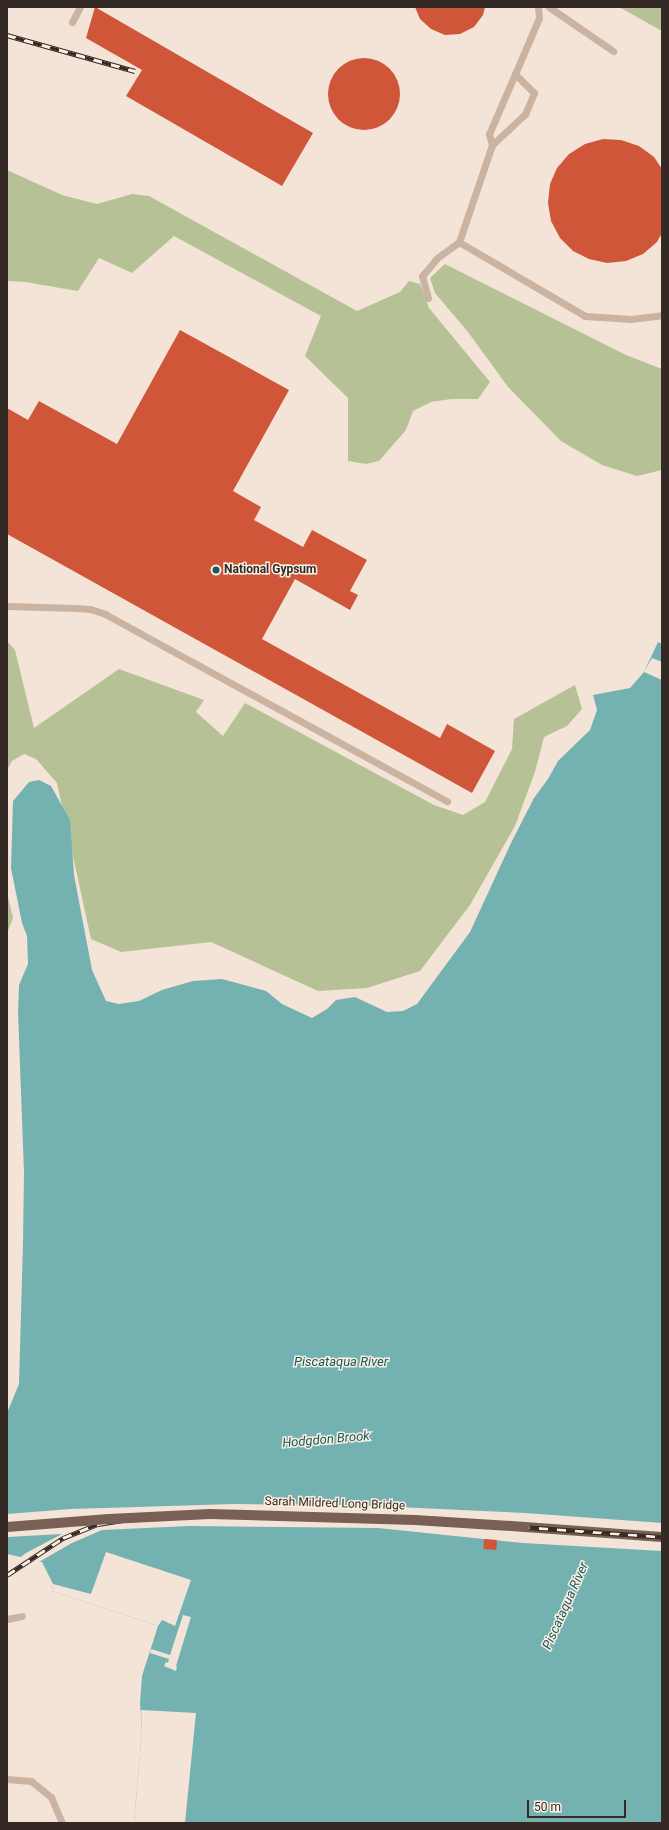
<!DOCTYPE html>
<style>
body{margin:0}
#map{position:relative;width:669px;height:1830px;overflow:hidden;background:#f3e4d7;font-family:Roboto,sans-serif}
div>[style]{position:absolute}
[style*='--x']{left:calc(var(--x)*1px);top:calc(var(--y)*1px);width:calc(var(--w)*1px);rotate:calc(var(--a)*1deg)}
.green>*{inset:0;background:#b6c296}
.water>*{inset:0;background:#74b2b1}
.pier>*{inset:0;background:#f3e4d7}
.building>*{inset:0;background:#cf5639;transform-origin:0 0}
.round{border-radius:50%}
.service>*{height:7px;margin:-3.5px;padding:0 3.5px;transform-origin:3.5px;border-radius:3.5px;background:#cbb3a2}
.primary>*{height:10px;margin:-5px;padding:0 5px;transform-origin:5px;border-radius:5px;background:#795f55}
.rail>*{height:4.5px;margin-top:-2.25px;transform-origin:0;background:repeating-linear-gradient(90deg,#faefe3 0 9px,#352925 0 18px);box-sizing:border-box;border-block:1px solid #352925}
.primary-bridge>*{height:10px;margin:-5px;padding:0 5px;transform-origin:5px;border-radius:5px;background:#795f55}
.dots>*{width:11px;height:11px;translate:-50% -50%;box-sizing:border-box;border:2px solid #faefe3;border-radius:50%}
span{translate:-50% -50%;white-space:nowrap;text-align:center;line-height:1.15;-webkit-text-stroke:3px #faefe3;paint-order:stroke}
.poi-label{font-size:12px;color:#352925;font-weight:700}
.left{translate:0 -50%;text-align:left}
.street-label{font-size:12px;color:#352925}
.water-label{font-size:13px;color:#18595a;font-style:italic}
.frame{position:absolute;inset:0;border:8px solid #352925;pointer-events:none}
.scale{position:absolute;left:527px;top:1800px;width:99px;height:18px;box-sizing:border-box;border:2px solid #352925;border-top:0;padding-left:5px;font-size:12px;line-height:14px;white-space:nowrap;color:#352925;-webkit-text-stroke:3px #faefe3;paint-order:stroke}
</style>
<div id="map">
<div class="green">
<div style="clip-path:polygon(619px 7px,662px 7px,662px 31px)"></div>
<div style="clip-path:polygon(7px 170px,62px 195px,97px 204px,132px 194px,149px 196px,357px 311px,400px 292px,409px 281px,420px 284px,429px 308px,490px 382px,478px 399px,451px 399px,431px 402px,413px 411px,406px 430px,379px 461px,366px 464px,348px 461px,348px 398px,305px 356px,321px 316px,174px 236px,132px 273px,99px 258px,78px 291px,25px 282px,7px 281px)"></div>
<div style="clip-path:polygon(445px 264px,626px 355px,662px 369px,662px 470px,637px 476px,602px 465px,561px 441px,508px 387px,468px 332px,435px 293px,430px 278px)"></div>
<div style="clip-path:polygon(7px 641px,15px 650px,34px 728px,119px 669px,204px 700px,196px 712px,223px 736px,245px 703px,434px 805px,463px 815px,485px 802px,512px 749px,514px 719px,575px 685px,582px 709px,567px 726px,544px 737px,535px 772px,515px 826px,470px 905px,420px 971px,367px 988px,318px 991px,211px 942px,121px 952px,91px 939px,57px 783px,36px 759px,24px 754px,12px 761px,7px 770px)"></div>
<div style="clip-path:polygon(7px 893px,13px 918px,7px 933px)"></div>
</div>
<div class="water">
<div style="clip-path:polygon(658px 642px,662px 644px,662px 1823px,134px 1823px,142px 1730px,140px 1703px,142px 1676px,158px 1626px,52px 1591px,53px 1584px,42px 1562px,7px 1554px,7px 1413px,19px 1384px,23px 1243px,24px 1172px,18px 1012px,19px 985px,28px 964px,27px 936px,22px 923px,11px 868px,13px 801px,29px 782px,39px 780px,51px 786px,70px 820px,74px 875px,92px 970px,106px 1001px,119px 1004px,139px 1001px,162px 990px,193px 981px,222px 979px,266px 991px,282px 1004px,312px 1018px,327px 1009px,336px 1000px,355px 997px,387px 1012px,403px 1011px,417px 1004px,470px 932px,512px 841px,534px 798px,548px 779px,558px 761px,590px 730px,597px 710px,593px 695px,630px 688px,644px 672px)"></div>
</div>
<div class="pier">
<div style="clip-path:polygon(652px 658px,662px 662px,662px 680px,644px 672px)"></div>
<div style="clip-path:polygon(234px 1504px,354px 1505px,525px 1513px,662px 1523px,662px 1551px,523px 1543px,378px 1528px,189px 1526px,102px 1530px,72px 1543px,37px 1563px,18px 1559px,26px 1553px,62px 1534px,7px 1537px,7px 1514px,71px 1509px)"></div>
<div style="clip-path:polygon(106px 1552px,191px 1580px,175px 1626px,162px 1620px,158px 1626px,52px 1591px,53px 1584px,91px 1594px)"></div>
<div style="clip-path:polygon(183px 1615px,191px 1617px,176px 1666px,177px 1667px,176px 1671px,164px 1666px,166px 1662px,168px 1663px,169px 1659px,150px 1653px,151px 1649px,170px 1655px)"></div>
<div style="clip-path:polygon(141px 1710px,196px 1713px,185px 1823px,134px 1823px,142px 1730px)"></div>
</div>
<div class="building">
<div style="clip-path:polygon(95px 7px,313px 133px,282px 186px,126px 96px,142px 70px,86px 38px)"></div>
<div style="clip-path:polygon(415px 7px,485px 7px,483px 15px,474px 27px,460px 34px,445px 35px,431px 29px,420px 19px)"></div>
<div class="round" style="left:328px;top:58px;width:72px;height:72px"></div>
<div style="clip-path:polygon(603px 139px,621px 140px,639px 146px,654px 157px,662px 169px,662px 233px,657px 242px,643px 254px,626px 261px,607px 263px,589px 259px,573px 251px,560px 238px,551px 221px,548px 203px,550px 184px,557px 168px,569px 154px,585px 144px)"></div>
<div style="clip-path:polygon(180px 330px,289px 390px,233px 491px,261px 507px,254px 520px,303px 547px,312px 530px,367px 560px,350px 591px,358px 595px,350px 610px,295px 579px,262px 639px,440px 738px,447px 724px,495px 751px,472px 793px,7px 534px,7px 408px,28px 420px,39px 401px,117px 444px)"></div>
<div style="left:484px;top:1539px;width:13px;height:10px;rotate:4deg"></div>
</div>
<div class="service">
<div style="--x:549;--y:7;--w:78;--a:34.5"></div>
<div style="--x:72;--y:22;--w:17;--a:-62"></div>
<div style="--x:515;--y:74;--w:27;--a:45"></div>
<div style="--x:534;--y:93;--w:23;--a:113"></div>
<div style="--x:525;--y:114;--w:45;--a:136.8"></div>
<div style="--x:492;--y:145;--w:11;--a:-105"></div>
<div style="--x:489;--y:134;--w:65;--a:-66.6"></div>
<div style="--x:515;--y:74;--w:61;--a:-66.8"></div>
<div style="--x:539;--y:18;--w:11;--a:-95"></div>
<div style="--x:459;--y:242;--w:146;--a:30.4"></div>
<div style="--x:585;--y:316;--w:46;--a:3.7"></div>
<div style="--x:631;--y:319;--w:31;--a:-7"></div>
<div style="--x:428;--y:298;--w:23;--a:-105"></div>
<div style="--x:422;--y:276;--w:23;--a:-50"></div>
<div style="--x:437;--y:258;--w:27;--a:-36"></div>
<div style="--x:459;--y:242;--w:102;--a:-71.2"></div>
<div style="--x:7;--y:606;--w:68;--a:1.7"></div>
<div style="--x:75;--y:608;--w:15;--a:4"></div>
<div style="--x:90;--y:609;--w:16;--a:18"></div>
<div style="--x:105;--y:614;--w:390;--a:28.7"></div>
<div style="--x:7;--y:1619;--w:15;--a:-11"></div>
<div style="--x:7;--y:1779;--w:24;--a:5"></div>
<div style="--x:31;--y:1781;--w:26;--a:39"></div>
<div style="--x:51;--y:1797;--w:28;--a:67"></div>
</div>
<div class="primary">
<div style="--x:525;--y:1527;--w:137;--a:4.2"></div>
</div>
<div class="rail">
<div style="--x:7;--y:35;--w:133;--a:15.7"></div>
<div style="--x:7;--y:1575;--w:67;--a:-33.5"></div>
<div style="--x:63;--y:1538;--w:38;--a:-22"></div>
<div style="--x:98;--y:1524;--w:24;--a:-9"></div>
<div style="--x:122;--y:1520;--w:86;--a:-3.3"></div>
<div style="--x:208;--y:1515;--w:205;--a:1.1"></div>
<div style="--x:413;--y:1519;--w:250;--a:4.1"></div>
</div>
<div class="primary-bridge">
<div style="--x:7;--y:1527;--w:102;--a:-4.5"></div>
<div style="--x:109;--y:1519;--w:101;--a:-2.8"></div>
<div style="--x:210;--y:1514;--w:205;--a:1.7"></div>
<div style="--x:415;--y:1520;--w:110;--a:3.6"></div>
</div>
<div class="dots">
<div style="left:216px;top:570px;background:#18595a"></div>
</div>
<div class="poi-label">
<span class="left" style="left:224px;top:570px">National Gypsum</span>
</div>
<div class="street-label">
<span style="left:335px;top:1504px;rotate:2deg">Sarah Mildred Long Bridge</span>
</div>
<div class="water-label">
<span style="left:341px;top:1362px">Piscataqua River</span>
<span style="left:326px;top:1440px;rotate:-5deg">Hodgdon Brook</span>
<span style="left:566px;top:1606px;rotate:-66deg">Piscataqua River</span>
</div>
<div class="frame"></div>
<div class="scale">50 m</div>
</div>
